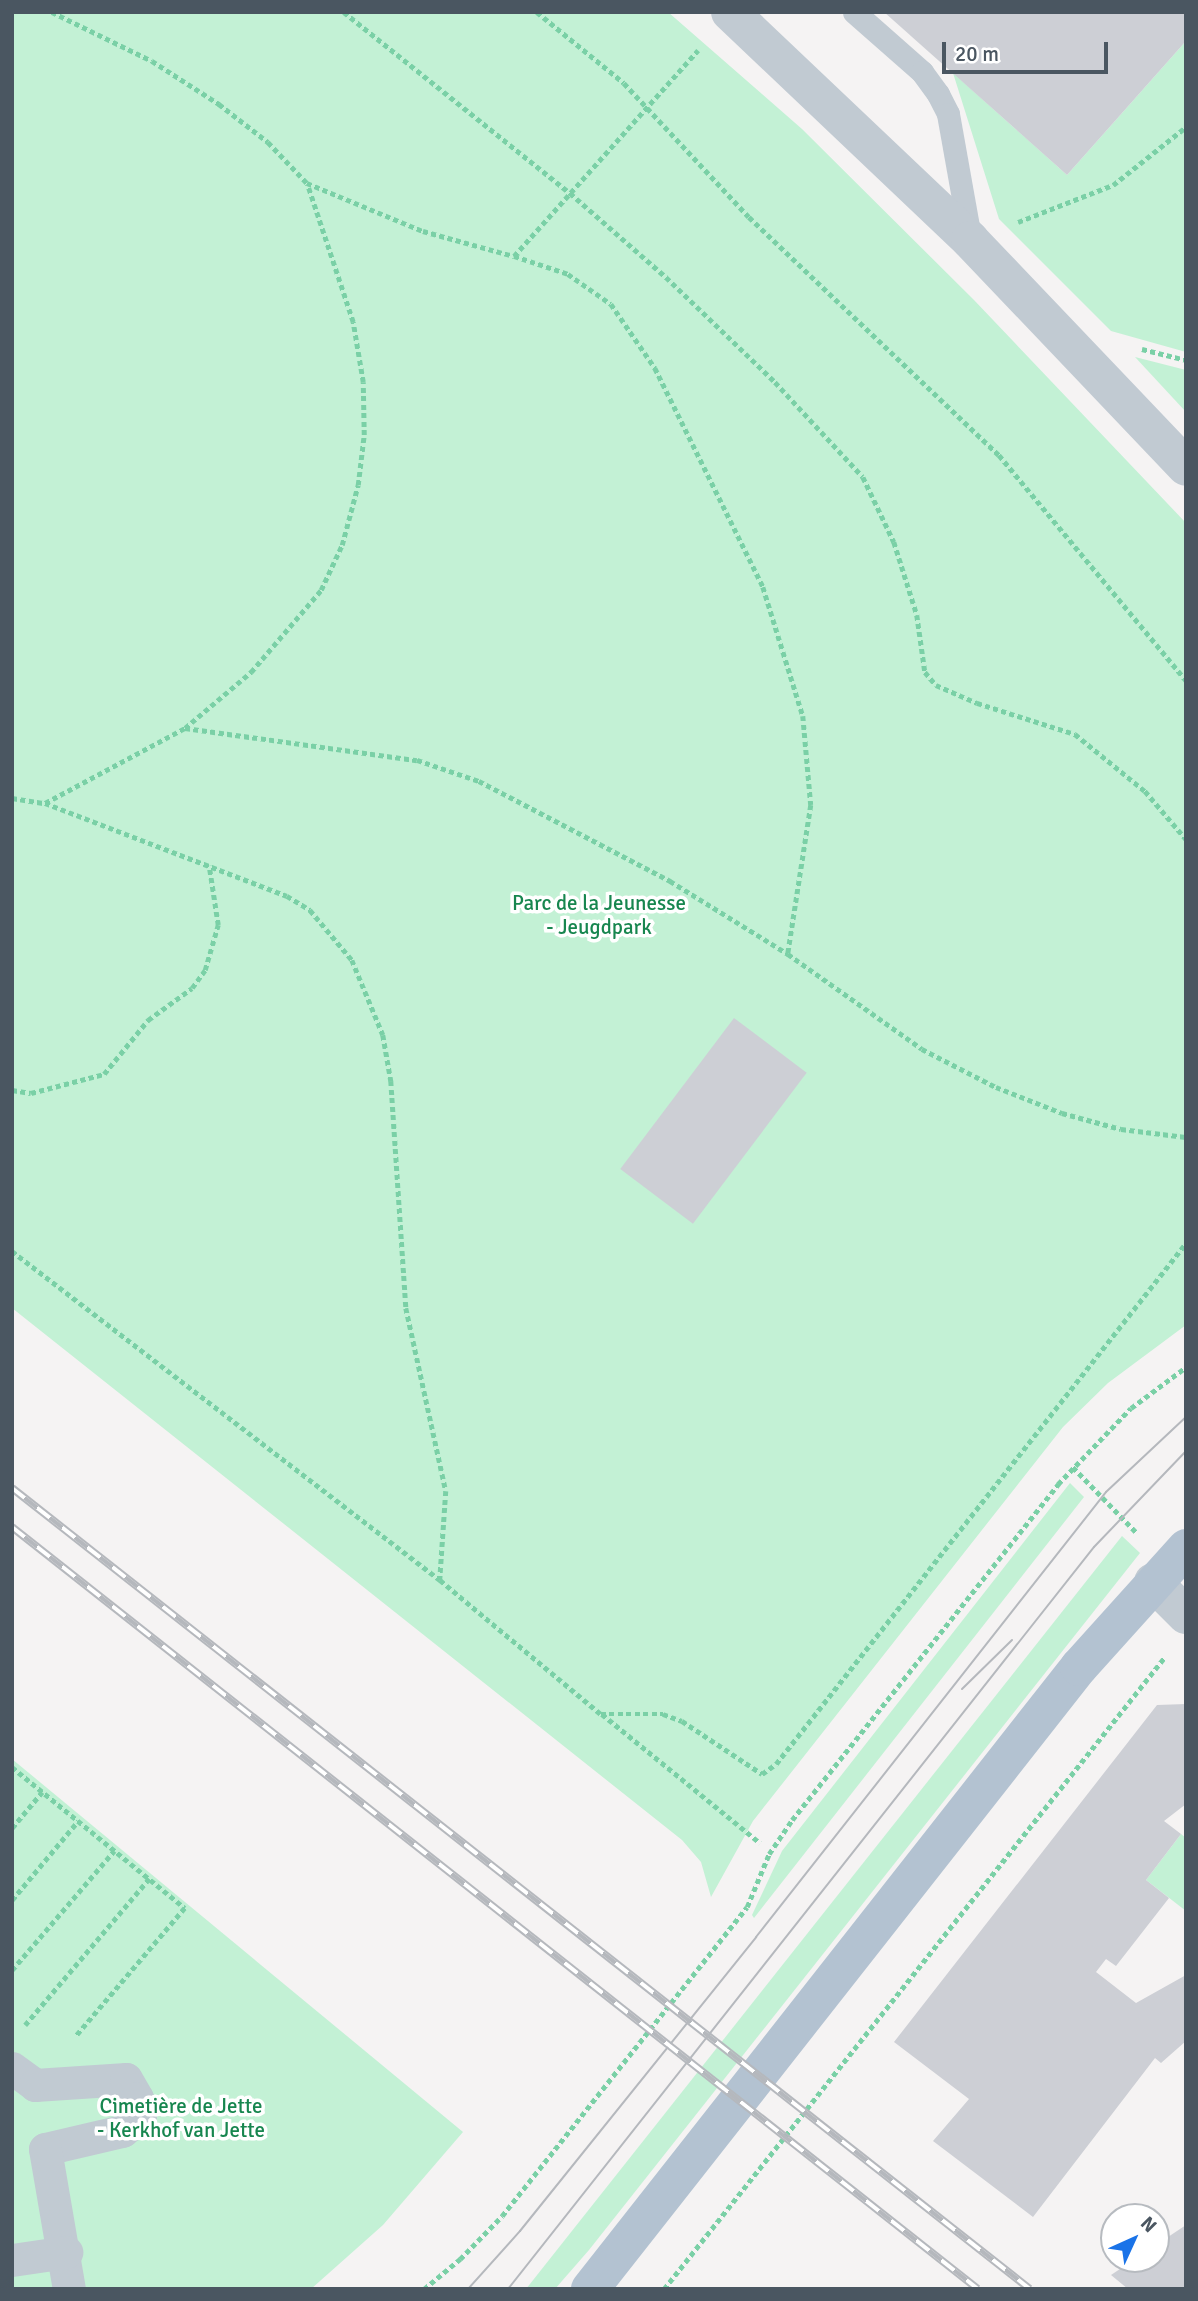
<!DOCTYPE html>
<meta charset="utf-8">
<style>
body{margin:0}
#map{position:relative;width:1198px;height:2301px;overflow:hidden;background:#f5f3f3;font-family:Signika,sans-serif}
div>[style]{position:absolute}
[style*='--x']{left:calc(var(--x)*1px);top:calc(var(--y)*1px);width:calc(var(--w)*1px);rotate:calc(var(--a)*1deg)}
.green>*{inset:0;background:#c3f1d5}
.building>*{inset:0;background:#cdcfd5;transform-origin:0 0}
.path>*{height:4.5px;margin-top:-2.25px;transform-origin:0;background:repeating-linear-gradient(90deg,#7ad0a6 0 5px,transparent 0 8.5px)}
.service>*{height:23px;margin:-11.5px;padding:0 11.5px;transform-origin:11.5px;border-radius:11.5px;background:#c1cad2}
.pedestrian>*{height:33px;margin:-16.5px;padding:0 16.5px;transform-origin:16.5px;border-radius:16.5px;background:#c1cad2}
.minor>*{height:38px;margin:-19px;padding:0 19px;transform-origin:19px;border-radius:19px;background:#c1cad2}
.primary>*{height:38px;margin:-19px;padding:0 19px;transform-origin:19px;border-radius:19px;background:#b3c2d1}
.tram>*{height:2px;margin:-1px;padding:0 1px;transform-origin:1px;border-radius:1px;background:#b5b8bd}
.rail>*{height:8px;margin-top:-4px;transform-origin:0;background:repeating-linear-gradient(90deg,#fff 0 16px,#b5b8bd 0 32px);box-sizing:border-box;border-block:2px solid #b5b8bd}
span{translate:-50% -50%;white-space:nowrap;text-align:center;line-height:1.15;-webkit-text-stroke:7px #fff;paint-order:stroke}
.park-label{font-size:21px;color:#17864f}
.frame{position:absolute;inset:0;border:14px solid #4a5661;pointer-events:none}
.north{position:absolute;left:1100px;top:2203px;width:70px;height:70px;box-sizing:border-box;background:#fff;border:2px solid #b7bbc0;border-radius:50%;rotate:45deg;font-size:19px;font-weight:700;line-height:28px;text-align:center;color:#4a5661}
.north::after{content:'';display:block;margin:auto;width:24px;height:32px;background:#1a73e8;clip-path:polygon(50% 0,100% 100%,50% 72%,0 100%)}
.scale{position:absolute;left:942px;top:42px;width:166px;height:32px;box-sizing:border-box;border:4px solid #4a5661;border-top:0;padding-left:9px;font-size:21px;line-height:24px;white-space:nowrap;color:#4a5661;-webkit-text-stroke:5px #fff;paint-order:stroke}
</style>
<div id="map">
<div class="green">
<div style="clip-path:polygon(12px 12px,668px 12px,802px 129px,974px 300px,1186px 523px,1186px 1325px,1108px 1383px,1063px 1427px,753px 1821px,711px 1897px,701px 1862px,682px 1840px,12px 1308px)"></div>
<div style="clip-path:polygon(1186px 41px,1186px 352px,1111px 331px,999px 219px,953px 73px,1067px 175px)"></div>
<div style="clip-path:polygon(1135px 357px,1186px 370px,1186px 412px)"></div>
<div style="clip-path:polygon(1070px 1483px,1084px 1497px,754px 1918px,752px 1915px,782px 1851px)"></div>
<div style="clip-path:polygon(1122px 1536px,1140px 1553px,589px 2250px,555px 2289px,526px 2289px)"></div>
<div style="clip-path:polygon(12px 1759px,463px 2132px,383px 2225px,311px 2289px,12px 2289px)"></div>
<div style="clip-path:polygon(1181px 1834px,1186px 1838px,1186px 1911px,1146px 1880px)"></div>
</div>
<div class="building">
<div style="clip-path:polygon(884px 12px,1186px 12px,1186px 41px,1067px 175px)"></div>
<div style="left:734px;top:1018px;width:91px;height:189px;rotate:37deg"></div>
<div style="clip-path:polygon(1186px 1704px,1186px 1804px,1164px 1821px,1181px 1834px,1146px 1880px,1169px 1898px,1116px 1966px,1106px 1959px,1096px 1972px,1136px 2003px,1186px 1975px,1186px 2041px,1161px 2063px,1155px 2058px,1033px 2217px,933px 2141px,969px 2099px,894px 2042px,1157px 1705px)"></div>
<div style="clip-path:polygon(1186px 2225px,1186px 2289px,1128px 2289px,1111px 2275px,1135px 2259px,1156px 2259px,1156px 2245px)"></div>
</div>
<div class="path">
<div style="--x:52;--y:12;--w:111;--a:26.1"></div>
<div style="--x:152;--y:61;--w:80;--a:32.7"></div>
<div style="--x:219;--y:104;--w:62;--a:37.8"></div>
<div style="--x:268;--y:142;--w:57;--a:46.4"></div>
<div style="--x:307;--y:183;--w:126;--a:22.5"></div>
<div style="--x:423;--y:231;--w:94;--a:15.4"></div>
<div style="--x:514;--y:256;--w:276;--a:-48.2"></div>
<div style="--x:344;--y:12;--w:290;--a:38.7"></div>
<div style="--x:570;--y:193;--w:128;--a:41.2"></div>
<div style="--x:666;--y:277;--w:151;--a:43.9"></div>
<div style="--x:775;--y:382;--w:129;--a:47.2"></div>
<div style="--x:863;--y:477;--w:72;--a:64.5"></div>
<div style="--x:894;--y:542;--w:77;--a:72.5"></div>
<div style="--x:917;--y:615;--w:58;--a:82"></div>
<div style="--x:925;--y:672;--w:17;--a:50"></div>
<div style="--x:936;--y:685;--w:45;--a:23.7"></div>
<div style="--x:977;--y:703;--w:103;--a:17.6"></div>
<div style="--x:1075;--y:734;--w:90;--a:39.2"></div>
<div style="--x:1145;--y:791;--w:63;--a:49.5"></div>
<div style="--x:537;--y:12;--w:112;--a:39.2"></div>
<div style="--x:624;--y:83;--w:183;--a:47"></div>
<div style="--x:749;--y:217;--w:345;--a:43.6"></div>
<div style="--x:999;--y:455;--w:293;--a:50.3"></div>
<div style="--x:1018;--y:222;--w:102;--a:-21.3"></div>
<div style="--x:1113;--y:185;--w:93;--a:-38.5"></div>
<div style="--x:514;--y:256;--w:57;--a:18.4"></div>
<div style="--x:568;--y:274;--w:52;--a:34.9"></div>
<div style="--x:611;--y:304;--w:78;--a:55.5"></div>
<div style="--x:655;--y:368;--w:244;--a:63.7"></div>
<div style="--x:763;--y:587;--w:135;--a:72.8"></div>
<div style="--x:803;--y:716;--w:89;--a:84.9"></div>
<div style="--x:811;--y:805;--w:151;--a:98.8"></div>
<div style="--x:1142;--y:349;--w:45;--a:14"></div>
<div style="--x:185;--y:728;--w:234;--a:7.9"></div>
<div style="--x:417;--y:760;--w:65;--a:18.7"></div>
<div style="--x:479;--y:781;--w:216;--a:27.6"></div>
<div style="--x:670;--y:881;--w:139;--a:31.7"></div>
<div style="--x:788;--y:954;--w:164;--a:35.3"></div>
<div style="--x:922;--y:1049;--w:83;--a:27.2"></div>
<div style="--x:996;--y:1087;--w:71;--a:21.5"></div>
<div style="--x:1062;--y:1113;--w:61;--a:15.2"></div>
<div style="--x:1121;--y:1129;--w:65;--a:7"></div>
<div style="--x:12;--y:798;--w:33;--a:9"></div>
<div style="--x:45;--y:803;--w:159;--a:-28.2"></div>
<div style="--x:185;--y:728;--w:87;--a:-40.3"></div>
<div style="--x:251;--y:672;--w:108;--a:-49.5"></div>
<div style="--x:321;--y:590;--w:50;--a:-65"></div>
<div style="--x:342;--y:545;--w:62;--a:-75.1"></div>
<div style="--x:358;--y:485;--w:50;--a:-83.2"></div>
<div style="--x:364;--y:435;--w:53;--a:-91.1"></div>
<div style="--x:363;--y:382;--w:61;--a:-99.5"></div>
<div style="--x:353;--y:322;--w:145;--a:-108.4"></div>
<div style="--x:45;--y:803;--w:259;--a:21"></div>
<div style="--x:287;--y:896;--w:27;--a:31"></div>
<div style="--x:310;--y:910;--w:65;--a:50"></div>
<div style="--x:352;--y:960;--w:81;--a:67.5"></div>
<div style="--x:383;--y:1035;--w:47;--a:80.1"></div>
<div style="--x:391;--y:1081;--w:227;--a:86.2"></div>
<div style="--x:406;--y:1308;--w:187;--a:77.7"></div>
<div style="--x:446;--y:1491;--w:89;--a:93.9"></div>
<div style="--x:12;--y:1090;--w:19;--a:9"></div>
<div style="--x:31;--y:1093;--w:75;--a:-14.6"></div>
<div style="--x:104;--y:1074;--w:70;--a:-50.8"></div>
<div style="--x:148;--y:1020;--w:54;--a:-36"></div>
<div style="--x:192;--y:988;--w:22;--a:-54"></div>
<div style="--x:205;--y:970;--w:47;--a:-73.9"></div>
<div style="--x:218;--y:925;--w:60;--a:-98.7"></div>
<div style="--x:12;--y:1251;--w:540;--a:37.55"></div>
<div style="--x:440;--y:1580;--w:209;--a:39.8"></div>
<div style="--x:601;--y:1714;--w:62;--a:0"></div>
<div style="--x:663;--y:1714;--w:20;--a:20"></div>
<div style="--x:682;--y:1721;--w:96;--a:33.5"></div>
<div style="--x:762;--y:1774;--w:17;--a:-36"></div>
<div style="--x:776;--y:1764;--w:663;--a:-51.8"></div>
<div style="--x:1073;--y:1467;--w:91;--a:45.9"></div>
<div style="--x:602;--y:1714;--w:204;--a:39.2"></div>
<div style="--x:12;--y:1767;--w:223;--a:39.2"></div>
<div style="--x:185;--y:1908;--w:167;--a:130.4"></div>
<div style="--x:12;--y:1828;--w:47;--a:-50.2"></div>
<div style="--x:12;--y:1900;--w:103;--a:-50.1"></div>
<div style="--x:12;--y:1970;--w:157;--a:-49.4"></div>
<div style="--x:25;--y:2025;--w:192;--a:-49.7"></div>
<div style="--x:424;--y:2289;--w:47;--a:-39.8"></div>
<div style="--x:460;--y:2259;--w:60;--a:-45.7"></div>
<div style="--x:502;--y:2216;--w:394;--a:-51.6"></div>
<div style="--x:747;--y:1907;--w:57;--a:-67.5"></div>
<div style="--x:769;--y:1854;--w:41;--a:-55.9"></div>
<div style="--x:792;--y:1820;--w:429;--a:-51.6"></div>
<div style="--x:1058;--y:1484;--w:105;--a:-46.2"></div>
<div style="--x:1131;--y:1408;--w:69;--a:-36.7"></div>
<div style="--x:664;--y:2289;--w:805;--a:-51.61"></div>
</div>
<div class="service">
<div style="--x:854;--y:12;--w:91;--a:41.4"></div>
<div style="--x:922;--y:72;--w:27;--a:54"></div>
<div style="--x:938;--y:94;--w:22;--a:63"></div>
<div style="--x:948;--y:114;--w:126;--a:79.9"></div>
</div>
<div class="pedestrian">
<div style="--x:12;--y:2068;--w:29;--a:36"></div>
<div style="--x:35;--y:2085;--w:91;--a:-3.8"></div>
<div style="--x:126;--y:2079;--w:22;--a:60"></div>
<div style="--x:137;--y:2098;--w:18;--a:81"></div>
<div style="--x:140;--y:2116;--w:23;--a:140"></div>
<div style="--x:122;--y:2131;--w:79;--a:166.8"></div>
<div style="--x:45;--y:2149;--w:142;--a:80.3"></div>
<div style="--x:12;--y:2260;--w:55;--a:-8.4"></div>
</div>
<div class="minor">
<div style="--x:730;--y:12;--w:331;--a:43.5"></div>
<div style="--x:970;--y:240;--w:313;--a:46.4"></div>
<div style="--x:1153;--y:1582;--w:47;--a:45"></div>
</div>
<div class="primary">
<div style="--x:590;--y:2289;--w:791;--a:-51.83"></div>
<div style="--x:1079;--y:1667;--w:160;--a:-48"></div>
</div>
<div class="tram">
<div style="--x:962;--y:1689;--w:70;--a:-44.4"></div>
<div style="--x:468;--y:2289;--w:78;--a:-48.1"></div>
<div style="--x:520;--y:2231;--w:377;--a:-51.2"></div>
<div style="--x:756;--y:1937;--w:566;--a:-51.81"></div>
<div style="--x:1106;--y:1492;--w:110;--a:-43.2"></div>
<div style="--x:508;--y:2289;--w:945;--a:-51.7"></div>
<div style="--x:1094;--y:1547;--w:133;--a:-46.2"></div>
</div>
<div class="rail">
<div style="--x:12;--y:1488;--w:1295;--a:38.2"></div>
<div style="--x:12;--y:1527;--w:1230;--a:38.27"></div>
</div>
<div class="park-label">
<span style="left:599px;top:915px">Parc de la Jeunesse<br>- Jeugdpark</span>
<span style="left:181px;top:2118px">Cimetière de Jette<br>- Kerkhof van Jette</span>
</div>
<div class="frame"></div>
<div class="north">N</div>
<div class="scale">20 m</div>
</div>
